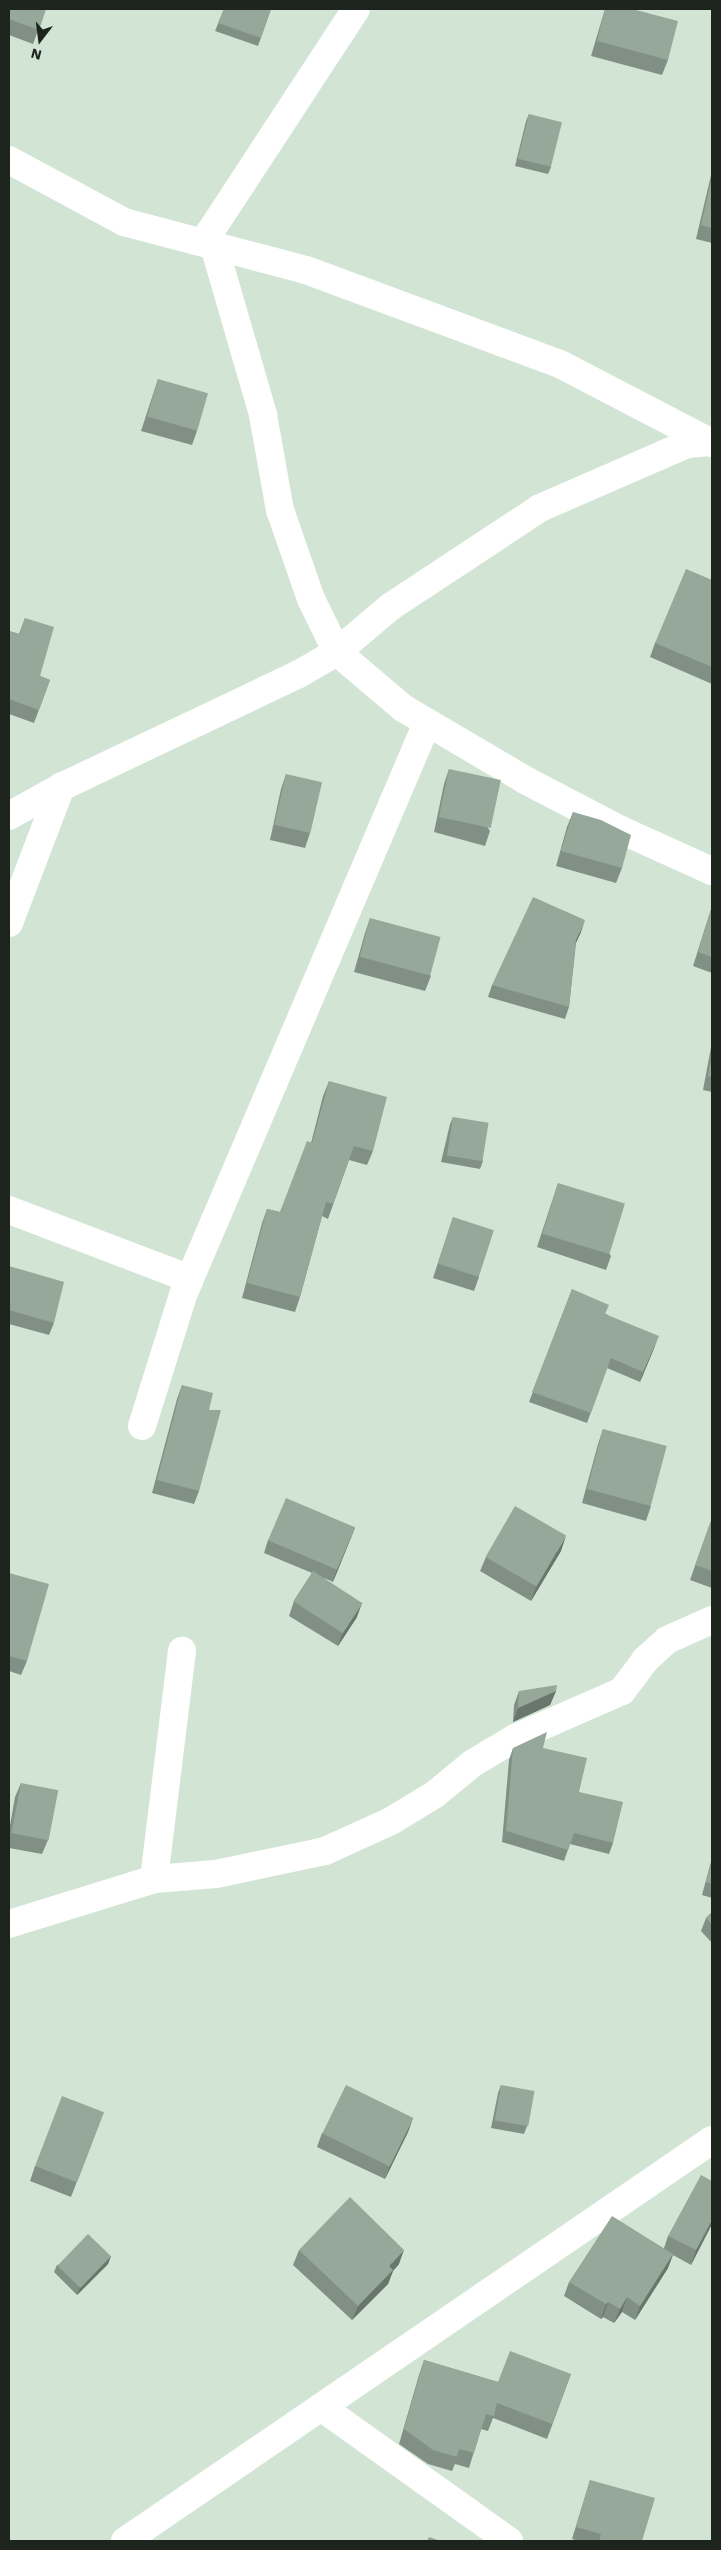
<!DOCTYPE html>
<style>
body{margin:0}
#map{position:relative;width:721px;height:2550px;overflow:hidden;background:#d2e5d5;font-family:"Work Sans",sans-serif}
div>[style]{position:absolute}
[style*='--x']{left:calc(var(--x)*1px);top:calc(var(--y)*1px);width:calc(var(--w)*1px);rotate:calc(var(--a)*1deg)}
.minor>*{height:28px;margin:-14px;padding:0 14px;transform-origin:14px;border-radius:14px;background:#fff}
.wall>*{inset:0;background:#819084}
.shaded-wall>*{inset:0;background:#69766b}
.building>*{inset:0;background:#96a899;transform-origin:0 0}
span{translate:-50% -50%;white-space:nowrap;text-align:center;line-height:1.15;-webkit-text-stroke:4px #d2e5d5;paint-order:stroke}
.frame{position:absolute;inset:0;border:10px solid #1d241e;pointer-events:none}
.north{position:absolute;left:15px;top:15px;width:50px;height:50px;-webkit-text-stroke:4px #d2e5d5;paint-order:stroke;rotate:195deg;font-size:14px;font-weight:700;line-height:20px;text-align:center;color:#1d241e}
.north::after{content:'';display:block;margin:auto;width:18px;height:22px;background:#1d241e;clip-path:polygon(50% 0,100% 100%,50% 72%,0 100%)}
</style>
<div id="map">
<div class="minor">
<div style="--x:356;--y:9;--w:267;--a:123.2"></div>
<div style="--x:210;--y:232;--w:191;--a:73.8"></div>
<div style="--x:263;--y:415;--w:97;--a:79.9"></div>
<div style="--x:280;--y:510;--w:94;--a:70.8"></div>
<div style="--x:311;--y:599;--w:59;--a:63.9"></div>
<div style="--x:337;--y:652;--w:87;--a:40.3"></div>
<div style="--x:403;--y:708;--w:142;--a:30.5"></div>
<div style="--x:525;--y:780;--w:108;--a:27.5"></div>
<div style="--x:621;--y:830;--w:100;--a:24.3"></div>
<div style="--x:9;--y:160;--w:131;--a:28.3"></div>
<div style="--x:124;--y:222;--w:188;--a:14.8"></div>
<div style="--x:306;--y:270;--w:271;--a:20.3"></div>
<div style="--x:560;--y:364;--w:171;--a:27.5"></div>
<div style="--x:9;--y:816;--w:60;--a:-29.1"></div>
<div style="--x:61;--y:787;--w:263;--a:-25.4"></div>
<div style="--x:299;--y:674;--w:44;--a:-30.1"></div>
<div style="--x:337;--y:652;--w:70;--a:-40.3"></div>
<div style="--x:390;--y:607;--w:180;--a:-33.4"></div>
<div style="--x:540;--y:508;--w:160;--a:-23.5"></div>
<div style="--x:687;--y:444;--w:25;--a:-5"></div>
<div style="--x:9;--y:923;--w:146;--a:-69.1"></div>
<div style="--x:9;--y:1210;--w:186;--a:20.8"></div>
<div style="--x:183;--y:1276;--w:8;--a:40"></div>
<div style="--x:142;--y:1426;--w:137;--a:-72.6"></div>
<div style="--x:183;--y:1295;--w:622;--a:-66.9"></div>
<div style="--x:154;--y:1879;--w:230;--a:-83"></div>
<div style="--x:9;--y:1924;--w:152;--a:-17.2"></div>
<div style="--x:154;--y:1879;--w:62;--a:-4.6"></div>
<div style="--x:216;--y:1874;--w:111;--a:-11.9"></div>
<div style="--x:325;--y:1851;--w:72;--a:-24.4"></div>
<div style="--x:391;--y:1821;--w:50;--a:-31.2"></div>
<div style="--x:434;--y:1795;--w:50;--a:-39.4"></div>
<div style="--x:473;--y:1763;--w:49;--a:-30.8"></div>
<div style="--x:515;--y:1738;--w:117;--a:-23.7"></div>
<div style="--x:622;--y:1691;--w:39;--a:-53"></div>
<div style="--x:645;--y:1660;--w:30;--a:-42"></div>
<div style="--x:667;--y:1640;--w:49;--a:-24"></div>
<div style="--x:321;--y:2407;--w:231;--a:35.5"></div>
<div style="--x:125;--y:2541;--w:711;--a:-34.34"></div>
</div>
<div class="wall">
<div style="clip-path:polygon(9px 9px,46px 9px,33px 44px,9px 35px)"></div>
<div style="clip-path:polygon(224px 9px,271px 9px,258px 46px,215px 31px)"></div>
<div style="clip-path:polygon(605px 9px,632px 9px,668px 60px,662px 75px,591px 56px)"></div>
<div style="clip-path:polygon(529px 114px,551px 167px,548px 174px,515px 166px,526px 121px)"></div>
<div style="clip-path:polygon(712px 171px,712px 243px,696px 239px)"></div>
<div style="clip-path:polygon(158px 379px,197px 431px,192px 445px,141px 431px)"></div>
<div style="clip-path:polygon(712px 580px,712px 684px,650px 657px,655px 643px)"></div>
<div style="clip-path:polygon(25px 618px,40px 676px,50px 680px,34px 723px,9px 714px,9px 631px,19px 634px)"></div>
<div style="clip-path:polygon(449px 769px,490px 831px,485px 846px,434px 832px,444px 784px)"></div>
<div style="clip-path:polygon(286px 774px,310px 833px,305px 848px,270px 840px,281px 789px)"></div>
<div style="clip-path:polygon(573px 812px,622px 868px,616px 883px,556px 866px,567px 827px)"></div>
<div style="clip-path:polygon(712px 906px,712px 973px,693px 966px)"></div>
<div style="clip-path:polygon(370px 918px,431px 976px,425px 991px,354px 972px,365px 933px)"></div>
<div style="clip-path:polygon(581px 932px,576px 943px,569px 1007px,565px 1019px,488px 997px,492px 985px)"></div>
<div style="clip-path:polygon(712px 1042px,712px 1092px,703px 1090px)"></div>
<div style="clip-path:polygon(329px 1081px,373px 1151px,367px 1165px,349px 1160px,328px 1219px,322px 1216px,300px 1297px,295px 1312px,242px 1298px,262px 1223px,267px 1209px,280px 1212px,311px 1143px,323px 1096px)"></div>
<div style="clip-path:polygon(453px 1117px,483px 1161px,480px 1169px,441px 1162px,450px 1124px)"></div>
<div style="clip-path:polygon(558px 1183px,611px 1256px,606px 1270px,537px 1247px)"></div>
<div style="clip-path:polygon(453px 1217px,479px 1277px,474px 1291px,433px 1278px)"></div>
<div style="clip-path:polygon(9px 1266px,54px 1323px,49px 1335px,9px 1324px)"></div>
<div style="clip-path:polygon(572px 1289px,606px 1314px,655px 1346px,640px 1382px,607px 1368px,587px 1423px,529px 1402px)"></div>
<div style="clip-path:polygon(182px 1385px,209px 1410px,199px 1491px,194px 1504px,152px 1493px,177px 1399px)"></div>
<div style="clip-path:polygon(603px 1429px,651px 1506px,646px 1521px,582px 1503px,598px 1444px)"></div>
<div style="clip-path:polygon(712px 1518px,712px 1588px,690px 1580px)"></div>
<div style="clip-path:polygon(355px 1528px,333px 1582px,324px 1578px,357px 1617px,338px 1646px,289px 1616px,294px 1601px,312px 1573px,264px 1553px,268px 1540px)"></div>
<div style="clip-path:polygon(561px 1551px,531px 1601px,480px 1571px,486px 1557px)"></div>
<div style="clip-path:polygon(9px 1573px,27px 1661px,21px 1675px,9px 1671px)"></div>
<div style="clip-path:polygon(519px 1691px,556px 1691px,550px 1705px,513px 1722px,514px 1705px)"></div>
<div style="clip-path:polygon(513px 1748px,543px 1748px,579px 1792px,613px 1843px,609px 1854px,570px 1844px,564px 1861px,502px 1842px,509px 1760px)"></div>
<div style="clip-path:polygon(21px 1783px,48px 1840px,42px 1854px,9px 1848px,9px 1831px,15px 1797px)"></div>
<div style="clip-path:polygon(712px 1858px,712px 1898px,702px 1895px)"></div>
<div style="clip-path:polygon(712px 1912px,712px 1943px,701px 1931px,706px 1918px)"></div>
<div style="clip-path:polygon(501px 2085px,527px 2126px,524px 2134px,491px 2128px,498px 2093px)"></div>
<div style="clip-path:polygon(413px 2118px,408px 2132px,385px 2179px,317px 2147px,322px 2133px)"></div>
<div style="clip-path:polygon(98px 2126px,71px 2197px,30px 2181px,35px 2166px)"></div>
<div style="clip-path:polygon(712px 2181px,712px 2224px,691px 2265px,673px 2255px,668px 2268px,635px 2320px,622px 2312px,614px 2323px,603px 2317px,601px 2319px,564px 2296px,569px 2282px,664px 2248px,668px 2236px)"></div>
<div style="clip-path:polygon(299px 2250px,399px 2264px,393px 2271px,388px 2284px,352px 2320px,293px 2265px)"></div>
<div style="clip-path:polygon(111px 2256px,108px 2264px,77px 2295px,54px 2272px,57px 2265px)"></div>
<div style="clip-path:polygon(424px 2360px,498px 2382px,571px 2374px,547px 2439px,493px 2418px,488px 2431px,481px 2429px,469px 2468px,455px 2464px,452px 2471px,428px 2464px,399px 2444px,419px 2375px)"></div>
<div style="clip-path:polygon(590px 2480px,642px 2541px,579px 2541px,572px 2539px)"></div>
</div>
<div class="shaded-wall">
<div style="clip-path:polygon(585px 920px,581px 932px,572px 951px,576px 940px)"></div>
<div style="clip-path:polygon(659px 1336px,655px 1346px,640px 1382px,643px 1372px)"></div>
<div style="clip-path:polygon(355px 1528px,350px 1540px,333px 1582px,337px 1569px)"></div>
<div style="clip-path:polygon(566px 1536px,561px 1551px,531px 1601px,536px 1587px)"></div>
<div style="clip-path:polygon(362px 1603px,357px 1617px,338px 1646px,343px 1632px)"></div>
<div style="clip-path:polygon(556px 1691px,550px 1705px,513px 1722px,518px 1708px)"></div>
<div style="clip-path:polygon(413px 2118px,408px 2132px,385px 2179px,390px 2165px)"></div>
<div style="clip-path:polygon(712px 2220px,712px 2224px,691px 2265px,696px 2250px)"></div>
<div style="clip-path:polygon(404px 2250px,399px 2264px,393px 2271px,388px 2284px,352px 2320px,358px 2306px,389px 2266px)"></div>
<div style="clip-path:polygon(673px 2254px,668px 2268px,635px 2320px,640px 2306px)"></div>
<div style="clip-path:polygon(111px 2256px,108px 2264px,77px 2295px,80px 2287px)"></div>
<div style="clip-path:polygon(627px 2297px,622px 2312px,614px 2323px,620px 2309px)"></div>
<div style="clip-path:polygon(608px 2302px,603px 2317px,601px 2319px,606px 2304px)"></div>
</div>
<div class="building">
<div style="clip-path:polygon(9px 9px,46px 9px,39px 30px,9px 19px)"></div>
<div style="clip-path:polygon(224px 9px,271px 9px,261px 38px,218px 23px)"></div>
<div style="clip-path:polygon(605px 9px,632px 9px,678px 21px,668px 60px,597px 41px)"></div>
<div style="left:529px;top:114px;width:34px;height:46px;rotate:14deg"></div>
<div style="clip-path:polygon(712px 177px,712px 228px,701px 225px)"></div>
<div style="left:158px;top:379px;width:52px;height:39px;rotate:16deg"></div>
<div style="clip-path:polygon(686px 569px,712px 580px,712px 667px,655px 643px)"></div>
<div style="clip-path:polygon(25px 618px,54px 627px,40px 676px,50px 680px,39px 710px,9px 699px,9px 631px,20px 634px)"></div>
<div style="left:449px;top:769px;width:53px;height:49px;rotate:12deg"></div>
<div style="left:286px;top:774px;width:37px;height:52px;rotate:13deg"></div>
<div style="clip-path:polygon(573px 812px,601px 820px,631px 835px,622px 868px,561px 851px)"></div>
<div style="clip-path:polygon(533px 897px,585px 920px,576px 940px,569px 1007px,492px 985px)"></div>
<div style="clip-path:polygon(712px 907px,712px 957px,698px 952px)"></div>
<div style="left:370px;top:918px;width:73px;height:40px;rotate:15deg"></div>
<div style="clip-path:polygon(712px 1055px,712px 1077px,708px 1076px)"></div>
<div style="clip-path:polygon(329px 1081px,387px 1097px,373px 1151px,354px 1146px,333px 1204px,326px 1202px,300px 1297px,247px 1283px,267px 1209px,280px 1212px,307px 1141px,312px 1143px)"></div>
<div style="left:453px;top:1117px;width:36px;height:39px;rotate:9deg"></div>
<div style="left:558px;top:1183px;width:70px;height:53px;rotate:17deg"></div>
<div style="left:453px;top:1217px;width:43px;height:49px;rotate:18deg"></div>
<div style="clip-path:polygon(9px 1266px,64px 1282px,54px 1323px,9px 1310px)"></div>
<div style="clip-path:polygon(572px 1289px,609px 1305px,605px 1314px,659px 1336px,643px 1372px,611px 1358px,591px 1413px,532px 1392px)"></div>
<div style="clip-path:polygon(182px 1385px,213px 1393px,209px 1410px,221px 1410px,199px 1491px,157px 1480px)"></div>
<div style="left:603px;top:1429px;width:66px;height:62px;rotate:15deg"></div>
<div style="left:286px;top:1498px;width:75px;height:46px;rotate:23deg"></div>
<div style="left:515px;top:1506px;width:59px;height:59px;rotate:30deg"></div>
<div style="clip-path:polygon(712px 1518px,712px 1571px,695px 1565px)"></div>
<div style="left:313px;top:1571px;width:59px;height:36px;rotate:33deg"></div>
<div style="clip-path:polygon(9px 1573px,49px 1584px,27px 1661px,9px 1656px)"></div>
<div style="clip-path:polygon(557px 1685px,556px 1691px,518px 1708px,519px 1691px)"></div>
<div style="clip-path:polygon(547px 1732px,543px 1748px,587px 1758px,579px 1792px,623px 1802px,613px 1843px,574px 1833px,568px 1850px,506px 1831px,513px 1748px)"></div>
<div style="left:21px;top:1783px;width:38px;height:51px;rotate:11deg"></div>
<div style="clip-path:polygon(712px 1861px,712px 1884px,706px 1882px)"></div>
<div style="clip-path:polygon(712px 1912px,712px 1925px,706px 1918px)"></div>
<div style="left:346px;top:2085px;width:75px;height:54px;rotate:26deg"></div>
<div style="left:501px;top:2085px;width:34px;height:36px;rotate:10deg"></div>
<div style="left:62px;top:2096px;width:45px;height:75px;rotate:21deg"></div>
<div style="clip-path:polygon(701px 2175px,712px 2181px,712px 2220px,696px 2250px,668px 2236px)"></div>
<div style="clip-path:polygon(350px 2197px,404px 2250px,389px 2266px,393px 2270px,358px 2306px,299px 2250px)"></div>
<div style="clip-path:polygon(612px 2216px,673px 2254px,640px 2306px,627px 2297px,620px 2309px,608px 2302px,606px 2304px,569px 2282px)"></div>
<div style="left:88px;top:2234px;width:32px;height:44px;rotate:44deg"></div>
<div style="clip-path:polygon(510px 2351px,571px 2374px,552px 2424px,497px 2403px,494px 2416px,486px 2414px,474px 2453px,459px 2449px,457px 2457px,433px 2450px,404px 2429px,424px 2360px,498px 2382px)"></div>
<div style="clip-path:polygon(590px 2480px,655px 2498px,642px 2541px,599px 2541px,601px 2534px,576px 2527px)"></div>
<div style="clip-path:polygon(429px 2537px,441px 2541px,427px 2541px)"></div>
</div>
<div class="frame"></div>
<div class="north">N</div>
</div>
